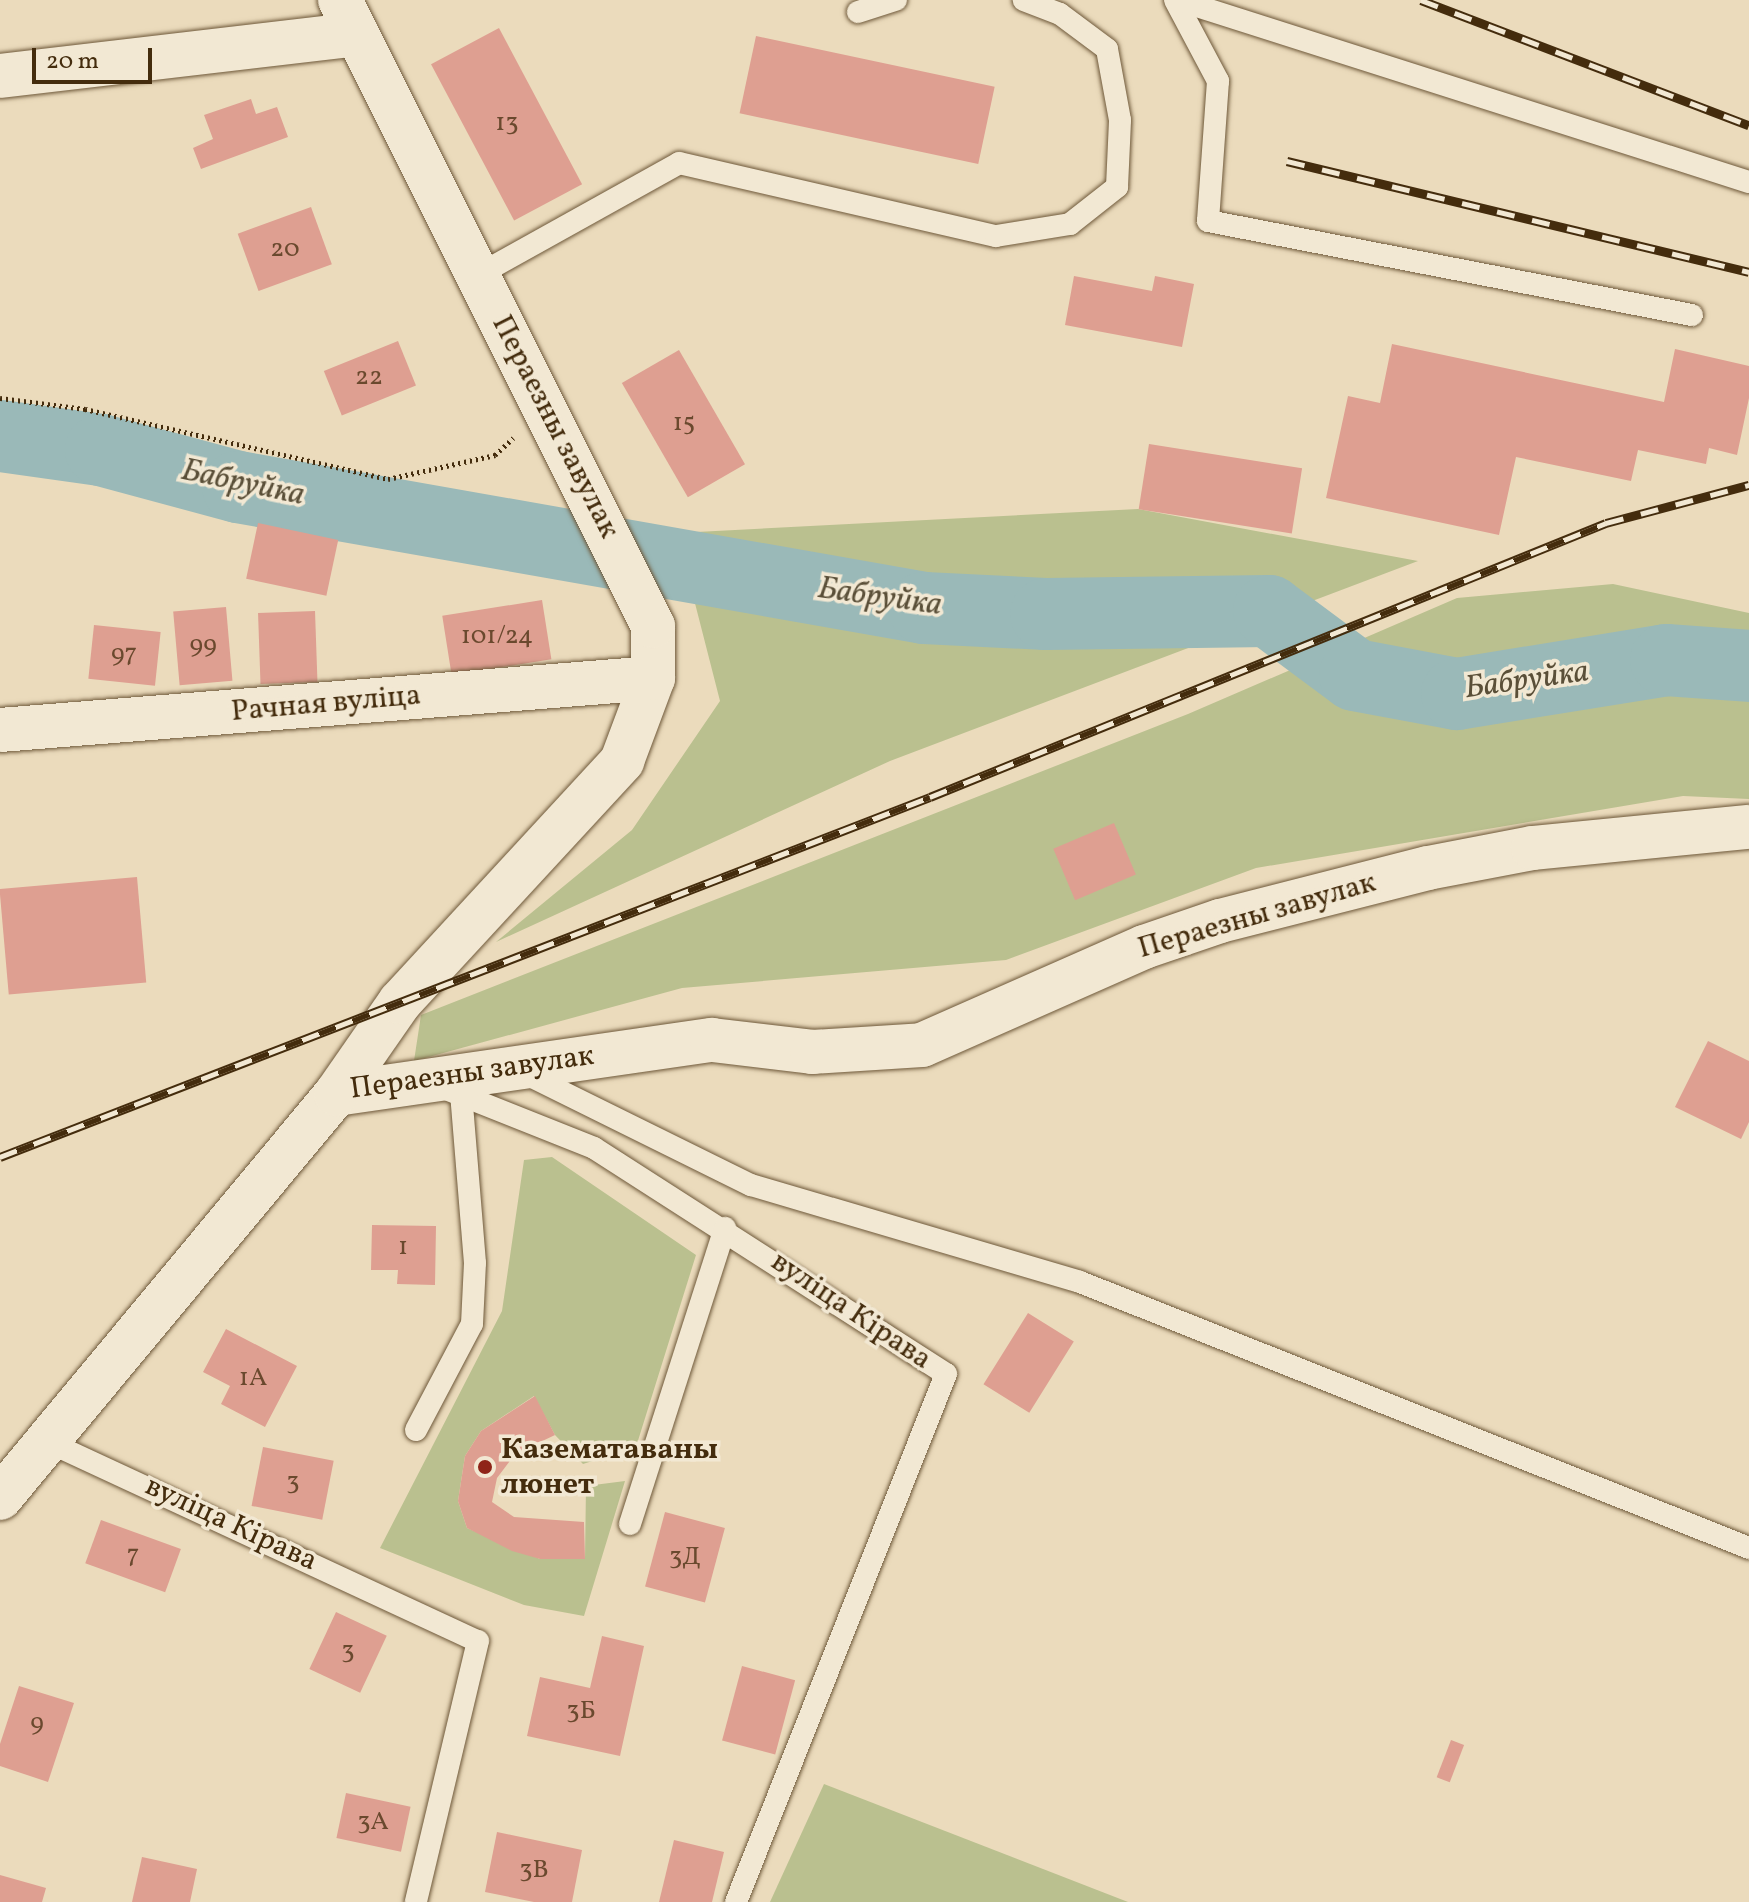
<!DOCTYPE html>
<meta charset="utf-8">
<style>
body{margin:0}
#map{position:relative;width:1749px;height:1902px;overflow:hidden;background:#ebdbbc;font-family:Vollkorn,serif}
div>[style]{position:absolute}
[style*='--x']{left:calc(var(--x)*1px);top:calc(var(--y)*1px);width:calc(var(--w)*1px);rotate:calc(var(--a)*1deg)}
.green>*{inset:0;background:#bac08f}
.river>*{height:72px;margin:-36px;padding:0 36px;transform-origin:36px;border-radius:36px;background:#9ab9b8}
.building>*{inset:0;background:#de9f91;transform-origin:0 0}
.path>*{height:5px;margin-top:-2.5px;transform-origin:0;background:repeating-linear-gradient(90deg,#442c0d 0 2px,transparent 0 6px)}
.roads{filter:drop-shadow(0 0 2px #6e5839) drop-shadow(0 0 2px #6e5839)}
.service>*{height:22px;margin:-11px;padding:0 11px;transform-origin:11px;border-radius:11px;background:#f2e8d3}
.minor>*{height:44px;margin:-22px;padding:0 22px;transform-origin:22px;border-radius:22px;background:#f2e8d3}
.rail>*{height:9px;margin-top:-4.5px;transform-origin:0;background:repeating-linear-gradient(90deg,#f2e8d3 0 18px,#442c0d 0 36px);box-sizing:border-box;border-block:2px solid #442c0d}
.dots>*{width:22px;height:22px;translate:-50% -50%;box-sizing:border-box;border:4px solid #f2e8d3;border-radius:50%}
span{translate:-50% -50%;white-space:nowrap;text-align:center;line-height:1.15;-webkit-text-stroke:7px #f2e8d3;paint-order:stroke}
.number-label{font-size:26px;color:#6a492e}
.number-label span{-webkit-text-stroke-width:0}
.street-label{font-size:30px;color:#442c0d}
.poi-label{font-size:30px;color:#442c0d;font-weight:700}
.left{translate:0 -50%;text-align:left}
.water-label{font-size:32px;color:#5a4f38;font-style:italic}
.scale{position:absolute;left:32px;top:48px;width:120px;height:36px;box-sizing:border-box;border:4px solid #442c0d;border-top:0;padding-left:10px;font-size:24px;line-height:28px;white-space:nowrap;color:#442c0d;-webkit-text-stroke:6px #f2e8d3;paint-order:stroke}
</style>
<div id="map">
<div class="green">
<div style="clip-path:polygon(1138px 509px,1418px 561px,890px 761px,496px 942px,632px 830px,720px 701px,677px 533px)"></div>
<div style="clip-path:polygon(1613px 584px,1749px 613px,1749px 799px,1683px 796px,1256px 868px,1006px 960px,682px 988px,414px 1061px,421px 1015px,1188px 714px,1457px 598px)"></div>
<div style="clip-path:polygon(552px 1157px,696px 1255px,636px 1447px,583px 1464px,555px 1435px,534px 1396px,481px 1431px,465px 1456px,458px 1501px,467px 1528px,540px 1559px,585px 1559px,586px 1486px,625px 1481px,584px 1616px,524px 1605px,380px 1548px,502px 1311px,524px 1160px)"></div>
<div style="clip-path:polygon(824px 1784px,1128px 1902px,770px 1902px)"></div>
</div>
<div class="river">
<div style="--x:0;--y:436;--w:102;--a:7.9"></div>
<div style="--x:101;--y:450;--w:142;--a:15.1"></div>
<div style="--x:238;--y:487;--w:697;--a:10"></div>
<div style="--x:924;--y:608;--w:122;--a:2.8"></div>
<div style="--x:1046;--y:614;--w:223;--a:-0.8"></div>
<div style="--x:1269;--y:611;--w:107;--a:36.7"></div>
<div style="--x:1355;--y:675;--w:104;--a:10.6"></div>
<div style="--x:1457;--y:694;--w:212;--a:-9.2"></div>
<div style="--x:1666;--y:660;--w:83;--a:4.1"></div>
</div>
<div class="building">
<div style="left:499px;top:28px;width:177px;height:77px;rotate:62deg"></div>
<div style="left:756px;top:36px;width:244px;height:79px;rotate:12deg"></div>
<div style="clip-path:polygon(251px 99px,256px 114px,277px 107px,288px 137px,201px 169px,193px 148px,213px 139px,204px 115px)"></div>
<div style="left:311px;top:207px;width:61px;height:78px;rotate:70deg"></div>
<div style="clip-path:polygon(1074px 276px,1152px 291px,1155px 276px,1194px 284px,1182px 347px,1065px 325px)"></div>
<div style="left:398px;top:341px;width:48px;height:80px;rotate:68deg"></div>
<div style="clip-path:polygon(1392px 344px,1664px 402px,1675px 349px,1749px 366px,1749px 398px,1737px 455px,1709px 448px,1706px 464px,1638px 450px,1631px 481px,1516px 457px,1499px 535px,1326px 498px,1348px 396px,1380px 403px)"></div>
<div style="left:679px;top:350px;width:132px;height:66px;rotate:60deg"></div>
<div style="left:1149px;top:444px;width:155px;height:66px;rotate:9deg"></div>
<div style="left:258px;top:523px;width:82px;height:57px;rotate:12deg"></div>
<div style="left:542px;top:600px;width:60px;height:101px;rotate:81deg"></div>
<div style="left:226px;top:607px;width:74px;height:53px;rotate:85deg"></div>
<div style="left:315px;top:611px;width:71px;height:57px;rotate:88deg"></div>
<div style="left:94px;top:625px;width:67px;height:54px;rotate:6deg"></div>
<div style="left:1114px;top:823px;width:56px;height:66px;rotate:67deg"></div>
<div style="left:137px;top:877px;width:106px;height:138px;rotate:85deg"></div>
<div style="clip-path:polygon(1708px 1041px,1749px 1061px,1749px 1122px,1741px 1139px,1675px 1107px)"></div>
<div style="clip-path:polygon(372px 1225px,436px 1226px,435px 1285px,397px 1284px,398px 1270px,371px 1270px)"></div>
<div style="left:1028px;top:1313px;width:54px;height:84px;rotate:32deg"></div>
<div style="clip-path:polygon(226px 1329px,297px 1366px,265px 1427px,221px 1404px,230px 1386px,203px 1372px)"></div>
<div style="clip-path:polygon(535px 1396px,555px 1435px,515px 1454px,497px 1478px,492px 1502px,514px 1517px,584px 1522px,585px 1559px,540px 1559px,512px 1551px,467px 1528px,458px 1501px,465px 1456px,481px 1431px)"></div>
<div style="left:263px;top:1447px;width:72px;height:60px;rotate:11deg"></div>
<div style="left:665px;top:1512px;width:62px;height:77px;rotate:15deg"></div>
<div style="left:101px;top:1520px;width:85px;height:46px;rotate:20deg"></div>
<div style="left:336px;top:1612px;width:56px;height:63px;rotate:25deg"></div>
<div style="clip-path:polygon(602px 1636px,644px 1646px,620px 1756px,527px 1736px,540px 1677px,590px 1688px)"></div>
<div style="left:742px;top:1666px;width:55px;height:77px;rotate:15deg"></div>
<div style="clip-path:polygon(19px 1686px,74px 1703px,48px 1782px,0 1766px,0 1744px)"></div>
<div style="left:1451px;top:1740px;width:14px;height:40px;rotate:21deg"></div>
<div style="left:346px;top:1793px;width:66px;height:46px;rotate:12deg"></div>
<div style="clip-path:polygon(497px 1832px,582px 1850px,572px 1902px,534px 1902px,485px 1892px)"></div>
<div style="clip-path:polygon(674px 1840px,724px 1852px,712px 1902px,659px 1902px)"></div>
<div style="clip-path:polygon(142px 1857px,197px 1869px,190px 1902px,132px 1902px)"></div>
<div style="clip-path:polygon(0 1875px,46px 1888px,42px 1902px,0 1902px)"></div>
</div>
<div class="path">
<div style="--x:0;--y:398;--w:86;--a:7.4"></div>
<div style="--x:85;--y:409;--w:311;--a:13"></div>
<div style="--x:388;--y:479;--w:110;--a:-12.6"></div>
<div style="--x:495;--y:455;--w:25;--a:-43"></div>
</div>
<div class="roads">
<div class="service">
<div style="--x:1175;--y:0;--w:92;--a:62"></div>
<div style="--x:1218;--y:81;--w:140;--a:94.1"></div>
<div style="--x:1208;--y:221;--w:493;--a:11"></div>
<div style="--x:1178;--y:0;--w:599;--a:17.68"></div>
<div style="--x:858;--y:12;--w:40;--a:-18"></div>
<div style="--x:478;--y:275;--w:230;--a:-29.1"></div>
<div style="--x:679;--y:163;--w:325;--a:13"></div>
<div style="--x:996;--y:236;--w:75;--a:-9.2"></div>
<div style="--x:1070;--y:224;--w:60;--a:-38.2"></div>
<div style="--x:1117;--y:187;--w:67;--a:-87.4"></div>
<div style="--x:1120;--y:120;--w:72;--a:-100.4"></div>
<div style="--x:1107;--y:49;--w:59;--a:-143.3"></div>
<div style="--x:1060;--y:14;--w:39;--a:-159"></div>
<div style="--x:524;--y:1073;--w:253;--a:26.3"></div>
<div style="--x:751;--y:1185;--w:343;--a:16.4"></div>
<div style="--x:1080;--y:1282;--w:720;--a:21.68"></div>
<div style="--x:441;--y:1087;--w:165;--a:21.7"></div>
<div style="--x:594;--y:1148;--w:418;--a:32.7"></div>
<div style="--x:946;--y:1374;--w:568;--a:111.69"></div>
<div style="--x:416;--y:1430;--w:120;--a:-62.2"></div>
<div style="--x:472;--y:1324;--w:61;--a:-87.2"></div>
<div style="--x:475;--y:1263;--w:170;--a:-94.7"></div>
<div style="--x:44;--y:1440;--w:478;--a:24.9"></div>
<div style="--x:478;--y:1641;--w:268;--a:103.4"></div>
<div style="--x:630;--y:1524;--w:311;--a:-72.2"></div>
</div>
<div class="minor">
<div style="--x:0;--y:76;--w:359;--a:-6.7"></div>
<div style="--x:0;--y:730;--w:655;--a:-4.55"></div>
<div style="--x:336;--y:1094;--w:380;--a:-8.2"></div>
<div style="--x:712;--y:1040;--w:101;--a:6.8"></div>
<div style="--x:812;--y:1052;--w:110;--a:-3.6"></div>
<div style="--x:922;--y:1045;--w:243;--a:-23.8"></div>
<div style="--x:1144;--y:947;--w:80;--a:-18.9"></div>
<div style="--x:1220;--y:921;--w:215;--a:-14.3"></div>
<div style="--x:1428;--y:868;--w:107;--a:-10.8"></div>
<div style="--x:1533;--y:848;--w:217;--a:-5.6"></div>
<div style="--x:0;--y:1498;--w:525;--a:-50.25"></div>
<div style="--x:336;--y:1094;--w:112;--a:-55.2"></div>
<div style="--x:400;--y:1002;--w:328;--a:-47.3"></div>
<div style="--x:622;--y:761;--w:89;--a:-69.5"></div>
<div style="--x:653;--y:678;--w:52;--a:-90"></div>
<div style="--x:653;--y:626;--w:700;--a:-116.57"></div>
</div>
</div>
<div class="rail">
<div style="--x:1421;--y:0;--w:351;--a:20.9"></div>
<div style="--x:1287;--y:161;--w:475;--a:13.5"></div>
<div style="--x:0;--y:1157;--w:997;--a:-21.16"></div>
<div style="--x:930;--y:797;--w:729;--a:-22.06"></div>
<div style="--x:1606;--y:523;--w:148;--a:-14.9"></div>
</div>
<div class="dots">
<div style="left:485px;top:1467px;background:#8f2418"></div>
</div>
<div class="number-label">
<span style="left:507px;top:124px">13</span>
<span style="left:285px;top:250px">20</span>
<span style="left:369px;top:378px">22</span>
<span style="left:684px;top:424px">15</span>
<span style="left:497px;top:637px">101/24</span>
<span style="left:203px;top:646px">99</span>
<span style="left:124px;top:655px">97</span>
<span style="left:403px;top:1248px">1</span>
<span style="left:253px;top:1379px">1А</span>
<span style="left:293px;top:1483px">3</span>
<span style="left:133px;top:1556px">7</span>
<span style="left:685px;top:1558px">3Д</span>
<span style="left:348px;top:1652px">3</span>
<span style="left:581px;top:1712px">3Б</span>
<span style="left:37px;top:1724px">9</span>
<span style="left:373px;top:1823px">3А</span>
<span style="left:534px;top:1871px">3В</span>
</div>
<div class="street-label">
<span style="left:555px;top:427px;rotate:63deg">Пераезны завулак</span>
<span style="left:326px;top:704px;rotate:-5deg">Рачная вуліца</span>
<span style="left:1257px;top:916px;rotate:-16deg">Пераезны завулак</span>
<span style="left:472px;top:1073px;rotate:-8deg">Пераезны завулак</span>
<span style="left:851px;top:1311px;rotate:34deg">вуліца Кірава</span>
<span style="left:231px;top:1524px;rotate:25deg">вуліца Кірава</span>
</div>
<div class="poi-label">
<span class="left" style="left:501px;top:1467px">Казематаваны<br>люнет</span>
</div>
<div class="water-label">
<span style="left:243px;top:484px;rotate:12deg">Бабруйка</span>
<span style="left:880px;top:598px;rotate:8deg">Бабруйка</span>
<span style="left:1527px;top:681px;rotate:-8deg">Бабруйка</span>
</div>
<div class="scale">20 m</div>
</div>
